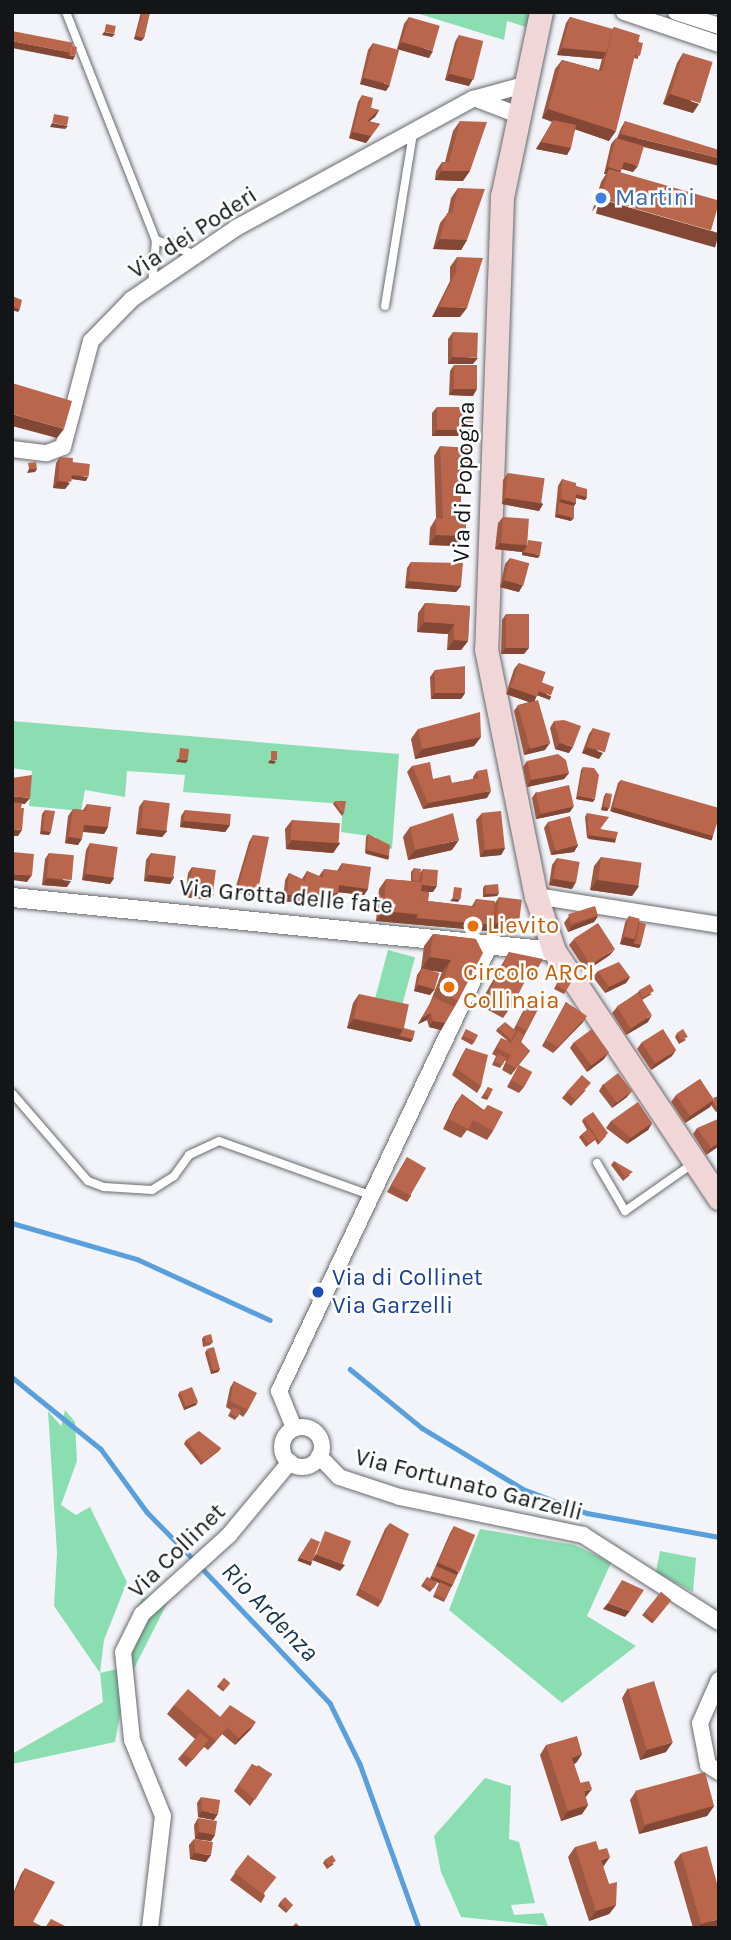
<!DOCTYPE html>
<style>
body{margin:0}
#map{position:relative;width:731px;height:1940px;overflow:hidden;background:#f3f4f9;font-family:Karla,sans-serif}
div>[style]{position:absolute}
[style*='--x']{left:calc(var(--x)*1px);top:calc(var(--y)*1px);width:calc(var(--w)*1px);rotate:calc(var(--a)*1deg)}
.green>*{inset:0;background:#8bdeb2;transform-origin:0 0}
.stream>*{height:4.5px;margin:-2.25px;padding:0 2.25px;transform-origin:2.25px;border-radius:2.25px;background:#589fdb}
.roads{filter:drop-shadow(0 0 2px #68696d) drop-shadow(0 0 2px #68696d)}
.service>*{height:8px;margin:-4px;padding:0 4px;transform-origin:4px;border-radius:4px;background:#fff}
.minor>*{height:16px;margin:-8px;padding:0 8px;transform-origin:8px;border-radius:8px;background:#fff}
.minor>.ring{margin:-8px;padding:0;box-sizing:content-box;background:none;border:16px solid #fff;border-radius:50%}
.tertiary>*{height:19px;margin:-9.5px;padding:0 9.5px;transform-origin:9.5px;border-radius:9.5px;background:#fff}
.secondary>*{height:23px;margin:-11.5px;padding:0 11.5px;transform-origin:11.5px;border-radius:11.5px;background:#f1d6d7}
.wall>*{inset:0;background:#9f5841;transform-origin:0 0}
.shaded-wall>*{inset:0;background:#824735;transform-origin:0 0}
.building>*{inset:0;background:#b9664c;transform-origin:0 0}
.dots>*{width:19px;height:19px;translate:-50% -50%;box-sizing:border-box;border:4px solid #fff;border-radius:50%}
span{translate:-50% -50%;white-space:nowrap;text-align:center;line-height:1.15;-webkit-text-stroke:5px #fff;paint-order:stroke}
.shop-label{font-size:24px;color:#366cbe}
.left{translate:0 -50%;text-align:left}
.street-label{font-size:24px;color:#141516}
.food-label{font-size:24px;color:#c56008}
.transit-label{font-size:24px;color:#164399}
.water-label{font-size:26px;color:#16354e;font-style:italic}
.frame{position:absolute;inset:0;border:14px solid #141516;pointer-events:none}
</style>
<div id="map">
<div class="green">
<div style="clip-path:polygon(413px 12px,529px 12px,530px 14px,526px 27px,507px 21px,504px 40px)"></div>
<div style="clip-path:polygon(12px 721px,399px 754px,392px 849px,375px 845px,376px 837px,341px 832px,343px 804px,183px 792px,185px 775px,127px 771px,125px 797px,85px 790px,81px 811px,29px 806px,32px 771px,12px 768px)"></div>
<div style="left:388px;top:950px;width:28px;height:53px;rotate:15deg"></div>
<div style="clip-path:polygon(65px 1410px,75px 1422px,77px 1461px,61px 1505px,76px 1515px,90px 1507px,127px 1582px,104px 1640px,100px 1673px,117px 1669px,118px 1644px,142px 1599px,176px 1586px,126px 1684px,115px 1742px,12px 1764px,12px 1754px,103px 1702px,100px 1673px,54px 1606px,57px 1553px,48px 1411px,61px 1426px)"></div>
<div style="clip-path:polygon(480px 1529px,575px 1545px,611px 1563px,587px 1616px,636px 1646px,562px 1703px,449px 1610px)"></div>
<div style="clip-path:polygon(660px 1551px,696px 1558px,693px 1592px,656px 1572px)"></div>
<div style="clip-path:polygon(485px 1778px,511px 1786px,509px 1839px,519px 1842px,535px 1903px,511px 1905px,514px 1915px,543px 1913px,548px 1926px,461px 1917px,441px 1872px,434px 1836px)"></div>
</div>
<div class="stream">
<div style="--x:12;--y:1223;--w:130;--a:16.1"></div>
<div style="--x:137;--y:1259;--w:146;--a:24.6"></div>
<div style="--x:350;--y:1369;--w:93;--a:39.3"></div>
<div style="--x:422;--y:1428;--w:118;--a:31.1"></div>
<div style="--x:523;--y:1489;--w:68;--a:20.6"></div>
<div style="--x:587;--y:1513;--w:134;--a:10.3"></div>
<div style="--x:12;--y:1377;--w:114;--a:39"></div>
<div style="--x:101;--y:1449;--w:78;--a:53.9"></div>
<div style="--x:147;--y:1512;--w:69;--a:45.6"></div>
<div style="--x:201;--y:1567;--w:187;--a:46.5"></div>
<div style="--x:330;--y:1703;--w:68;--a:63.8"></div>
<div style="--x:360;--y:1764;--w:174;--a:70.2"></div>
</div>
<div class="roads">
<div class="service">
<div style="--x:66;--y:12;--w:245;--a:68.5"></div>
<div style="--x:152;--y:285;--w:45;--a:-84.9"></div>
<div style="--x:156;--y:240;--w:43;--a:20.6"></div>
<div style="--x:385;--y:306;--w:175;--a:-80.8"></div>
<div style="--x:12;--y:1093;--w:116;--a:49.2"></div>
<div style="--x:88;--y:1181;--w:17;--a:21"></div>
<div style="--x:104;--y:1187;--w:48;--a:3.6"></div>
<div style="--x:152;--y:1190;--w:26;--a:-32"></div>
<div style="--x:174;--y:1176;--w:26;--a:-54"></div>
<div style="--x:189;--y:1155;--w:33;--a:-25"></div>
<div style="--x:219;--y:1141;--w:164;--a:19.7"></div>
<div style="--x:597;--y:1163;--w:56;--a:59.7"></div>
<div style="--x:625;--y:1211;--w:85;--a:-35"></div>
</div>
<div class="minor">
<div style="--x:624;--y:12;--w:100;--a:18.6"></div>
<div style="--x:676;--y:12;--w:45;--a:18"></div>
<div style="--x:479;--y:100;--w:39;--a:21"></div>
<div style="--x:12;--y:449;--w:35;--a:7"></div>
<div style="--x:47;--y:453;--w:17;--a:-21"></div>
<div style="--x:63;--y:447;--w:110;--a:-75.2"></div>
<div style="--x:91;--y:341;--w:59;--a:-45.7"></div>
<div style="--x:132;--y:299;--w:126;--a:-34.3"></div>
<div style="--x:236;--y:228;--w:270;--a:-28.6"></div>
<div style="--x:473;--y:99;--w:53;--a:-15.4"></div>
<div style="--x:536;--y:896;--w:185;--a:9"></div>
<div class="ring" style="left:282px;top:1427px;width:24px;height:24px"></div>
<div style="--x:294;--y:1428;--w:40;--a:-112"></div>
<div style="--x:279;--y:1391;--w:497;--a:-64.7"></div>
<div style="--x:319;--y:1456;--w:29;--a:46"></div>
<div style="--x:339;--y:1477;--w:64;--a:18.2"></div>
<div style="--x:400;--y:1497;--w:187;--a:11.7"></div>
<div style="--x:583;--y:1535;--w:161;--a:32.6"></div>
<div style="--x:719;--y:1680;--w:47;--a:113.8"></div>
<div style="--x:700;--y:1723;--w:43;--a:79.2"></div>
<div style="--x:708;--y:1765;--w:13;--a:32"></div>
<div style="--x:150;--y:1928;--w:113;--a:-83.4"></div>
<div style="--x:163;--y:1816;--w:82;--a:-112.2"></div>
<div style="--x:132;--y:1740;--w:88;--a:-95.8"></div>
<div style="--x:123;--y:1652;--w:42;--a:-63.4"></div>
<div style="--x:142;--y:1614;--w:118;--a:-42.2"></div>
<div style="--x:229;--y:1535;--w:95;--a:-50.1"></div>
</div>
<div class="tertiary">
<div style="--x:12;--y:897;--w:545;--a:5.69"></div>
</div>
<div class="secondary">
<div style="--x:541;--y:12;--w:189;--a:101.9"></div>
<div style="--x:502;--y:197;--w:452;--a:92"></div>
<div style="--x:486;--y:649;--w:252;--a:78.6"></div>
<div style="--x:536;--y:896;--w:58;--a:71.9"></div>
<div style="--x:554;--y:951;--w:297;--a:56.3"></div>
</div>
</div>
<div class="wall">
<div style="clip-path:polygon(141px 12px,150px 12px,144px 38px,141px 41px,134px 39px)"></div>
<div style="clip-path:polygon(409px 17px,429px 58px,397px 49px,404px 24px)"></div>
<div style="clip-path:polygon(570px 17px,612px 30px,614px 27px,639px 42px,638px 59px,634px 58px,609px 141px,575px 129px,567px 155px,536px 149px,552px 122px,542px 118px,555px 69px,562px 60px,599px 70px,602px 59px,557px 55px,566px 23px)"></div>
<div style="clip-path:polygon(459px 35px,469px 86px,445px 80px,455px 42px)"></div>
<div style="clip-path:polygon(373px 43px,386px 91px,360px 84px,368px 50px)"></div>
<div style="clip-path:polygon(683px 53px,693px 113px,663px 104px,677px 63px)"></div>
<div style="clip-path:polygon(362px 95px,371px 108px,379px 110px,375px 117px,369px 121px,380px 124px,366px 143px,349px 138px,358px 102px)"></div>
<div style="clip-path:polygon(460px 121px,463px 181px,435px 180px,436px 171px,442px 162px,445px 162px,453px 131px)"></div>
<div style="clip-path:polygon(625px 121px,643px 147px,633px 172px,622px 169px,592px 212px,601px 182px,606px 174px,604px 174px,611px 144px,616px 138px,617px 138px,621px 128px)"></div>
<div style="clip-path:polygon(458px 188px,467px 240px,461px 250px,433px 249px,440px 223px,448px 213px,451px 198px)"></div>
<div style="clip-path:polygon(457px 257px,460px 317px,432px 317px,450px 281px,450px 267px)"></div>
<div style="clip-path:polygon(453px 332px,473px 364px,448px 364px,448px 339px)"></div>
<div style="clip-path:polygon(454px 365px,473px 396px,449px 395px,450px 371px)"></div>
<div style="clip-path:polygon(437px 407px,469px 436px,432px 436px,432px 413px)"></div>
<div style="clip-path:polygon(440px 446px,463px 474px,462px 474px,460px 522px,466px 536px,459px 546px,429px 545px,430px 528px,436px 518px,434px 456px)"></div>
<div style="clip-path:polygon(60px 457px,72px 462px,86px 481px,70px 479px,65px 489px,53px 488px,56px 463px)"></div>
<div style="clip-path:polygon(508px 473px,543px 504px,539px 511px,502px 504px,503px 480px)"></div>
<div style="clip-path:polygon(562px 479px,576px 486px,587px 497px,585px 500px,576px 498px,576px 503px,574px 506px,571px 521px,555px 517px,558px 486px)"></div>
<div style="clip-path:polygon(503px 517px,538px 558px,522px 555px,522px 552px,495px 549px,498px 523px)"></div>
<div style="clip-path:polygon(510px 558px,519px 592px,500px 587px,505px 564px)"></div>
<div style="clip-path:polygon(411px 562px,461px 586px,456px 592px,405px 588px,407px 568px)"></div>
<div style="clip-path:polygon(425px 603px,470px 606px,468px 641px,461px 650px,447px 650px,448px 634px,417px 632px,418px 613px)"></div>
<div style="clip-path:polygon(506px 614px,524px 654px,501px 654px,502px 620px)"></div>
<div style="clip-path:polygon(519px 663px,541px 682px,549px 699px,537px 695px,533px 701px,545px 750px,524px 755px,514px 711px,518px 705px,529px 702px,506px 694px,514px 669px)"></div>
<div style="clip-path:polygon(435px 670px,465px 693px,461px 699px,431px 699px,430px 677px)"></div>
<div style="clip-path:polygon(554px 721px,569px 753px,555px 749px,550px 728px)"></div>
<div style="clip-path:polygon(593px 728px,599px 759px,582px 753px,589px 734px)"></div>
<div style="clip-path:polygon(418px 729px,481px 737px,474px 746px,415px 759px,411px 739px)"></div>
<div style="clip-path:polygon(527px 761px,569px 773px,564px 779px,527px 787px,523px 767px)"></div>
<div style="clip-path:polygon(412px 766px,433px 779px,452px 783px,473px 779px,473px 777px,477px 771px,487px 798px,423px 809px,407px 772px)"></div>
<div style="clip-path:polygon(583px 767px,593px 802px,576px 799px,581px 770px)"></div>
<div style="clip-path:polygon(621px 780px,713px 836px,711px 840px,610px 811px,618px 783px)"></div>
<div style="clip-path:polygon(536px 792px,570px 812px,536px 819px,532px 798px)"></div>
<div style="clip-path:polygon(606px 793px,609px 808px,607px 811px,601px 810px,604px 796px)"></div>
<div style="clip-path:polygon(144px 800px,167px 831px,162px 837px,136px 834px,139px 807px)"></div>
<div style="clip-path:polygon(335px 801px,344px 813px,342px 816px,333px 804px)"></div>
<div style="clip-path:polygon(87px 804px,108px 827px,104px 834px,83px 832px,78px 845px,65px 843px,68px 816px,73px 809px,83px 810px)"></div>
<div style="clip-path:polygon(45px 810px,49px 835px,40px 834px,42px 814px)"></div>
<div style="clip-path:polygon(185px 810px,230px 825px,225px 832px,180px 827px,181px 816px)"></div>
<div style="clip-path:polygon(587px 813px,601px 829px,616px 839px,614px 842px,587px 838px,585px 817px)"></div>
<div style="clip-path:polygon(481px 814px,505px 848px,501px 855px,480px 857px,476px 820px)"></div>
<div style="clip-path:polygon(292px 820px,340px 843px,333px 853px,286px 849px,285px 829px)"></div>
<div style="clip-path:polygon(548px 822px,578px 845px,574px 852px,551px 855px,544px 828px)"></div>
<div style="clip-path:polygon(410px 827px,452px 850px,408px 860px,403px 837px)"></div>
<div style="clip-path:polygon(368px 834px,389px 856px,387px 859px,365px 853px,366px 837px)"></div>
<div style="clip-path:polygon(253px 835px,254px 896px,234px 893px,249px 842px)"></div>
<div style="clip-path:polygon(90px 843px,114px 878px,110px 884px,82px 880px,86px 850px)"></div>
<div style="clip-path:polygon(49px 853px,67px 887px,42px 885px,45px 859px)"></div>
<div style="clip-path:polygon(151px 853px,174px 877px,170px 884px,144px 881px,146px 860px)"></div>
<div style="clip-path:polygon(601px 857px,639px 886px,632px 896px,590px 890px,594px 866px)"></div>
<div style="clip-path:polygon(557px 858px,572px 889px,549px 885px,552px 865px)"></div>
<div style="clip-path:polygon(342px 863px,368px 889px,364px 895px,339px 892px,334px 899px,283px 902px,285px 880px,289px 873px,302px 879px,307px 871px,319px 876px,324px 869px,337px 871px)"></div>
<div style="clip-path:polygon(192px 867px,209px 900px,185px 897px,188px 873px)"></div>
<div style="clip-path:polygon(414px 868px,420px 873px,423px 869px,433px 892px,429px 892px,428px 901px,472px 906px,476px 899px,495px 903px,499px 897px,515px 932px,492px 929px,492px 925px,488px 931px,376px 921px,379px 889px,386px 879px,411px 881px,411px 872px)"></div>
<div style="clip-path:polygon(485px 885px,497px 896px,483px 897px,483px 888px)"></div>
<div style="clip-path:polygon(569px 916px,598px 916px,594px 922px,568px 932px,564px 923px)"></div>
<div style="clip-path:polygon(629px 916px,640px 922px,639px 948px,620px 944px,625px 923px)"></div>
<div style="clip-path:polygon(433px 934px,476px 939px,458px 1001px,441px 1030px,429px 1027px,427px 1020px,418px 1024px,430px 1003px,442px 972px,431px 971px,430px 995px,414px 991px,417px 975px,421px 969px,424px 946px)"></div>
<div style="clip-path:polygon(574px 939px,610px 955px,586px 971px,569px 945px)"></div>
<div style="clip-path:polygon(509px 952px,535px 973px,530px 980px,526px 978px,510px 1008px,503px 1018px,479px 1005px)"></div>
<div style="clip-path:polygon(598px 971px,630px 977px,626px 983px,605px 993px,593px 977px)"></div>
<div style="clip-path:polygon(562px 974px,571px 982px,564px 994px,554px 989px)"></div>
<div style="clip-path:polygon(639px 991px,652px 994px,642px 1000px,648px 1022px,626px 1035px,612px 1013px,617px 1007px,637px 993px)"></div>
<div style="clip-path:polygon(359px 994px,404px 1028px,411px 1042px,347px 1028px,353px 1003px)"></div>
<div style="clip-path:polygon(536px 996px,537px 1011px,521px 1042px,530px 1051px,511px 1075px,502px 1070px,506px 1061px,505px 1060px,500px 1068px,492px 1065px,496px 1056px,492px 1054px,497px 1045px,501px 1038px,508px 1041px,496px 1031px,498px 1028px,514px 1029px,522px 1013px,527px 1006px,530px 1008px)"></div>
<div style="clip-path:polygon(566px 1002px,583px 1022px,553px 1053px,542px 1046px)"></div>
<div style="clip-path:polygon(466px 1029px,475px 1041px,472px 1045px,461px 1039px)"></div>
<div style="clip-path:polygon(677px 1033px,686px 1040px,679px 1044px,675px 1037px)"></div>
<div style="clip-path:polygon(574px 1042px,604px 1059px,587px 1072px,570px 1048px)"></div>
<div style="clip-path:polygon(642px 1042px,672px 1056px,651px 1070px,637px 1049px)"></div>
<div style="clip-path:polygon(466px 1048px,481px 1086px,477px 1093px,452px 1075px,462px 1055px)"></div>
<div style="clip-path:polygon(519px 1065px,524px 1087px,519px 1093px,507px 1087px)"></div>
<div style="clip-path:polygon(700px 1079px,719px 1110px,716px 1112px,711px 1105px,710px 1107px,685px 1123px,671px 1102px,676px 1095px)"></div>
<div style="clip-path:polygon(603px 1084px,627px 1097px,612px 1108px,599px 1091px)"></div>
<div style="clip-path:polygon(488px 1087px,489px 1097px,487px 1100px,481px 1098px)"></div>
<div style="clip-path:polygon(586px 1090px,571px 1106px,562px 1098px,567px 1092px)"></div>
<div style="clip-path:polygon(462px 1094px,484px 1110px,488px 1105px,493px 1131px,487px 1140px,467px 1130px,461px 1138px,443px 1129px,455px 1104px)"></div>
<div style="clip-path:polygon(584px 1118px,606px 1136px,598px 1145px,595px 1140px,586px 1147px,579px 1137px,582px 1134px,587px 1130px,582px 1121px)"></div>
<div style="clip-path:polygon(611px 1121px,652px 1123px,648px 1130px,627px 1144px,606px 1128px)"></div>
<div style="clip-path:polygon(697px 1128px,719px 1146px,706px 1155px,693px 1134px)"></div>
<div style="clip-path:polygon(407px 1157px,411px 1196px,407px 1202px,387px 1192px)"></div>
<div style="clip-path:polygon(614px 1161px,630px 1175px,623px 1181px,611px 1165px)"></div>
<div style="clip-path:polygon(204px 1336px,213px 1342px,210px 1345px,203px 1347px,202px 1339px)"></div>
<div style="clip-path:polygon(207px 1349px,220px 1369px,218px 1372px,211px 1374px,205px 1353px)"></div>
<div style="clip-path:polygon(234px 1381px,248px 1410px,243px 1417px,239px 1414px,235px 1420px,228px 1416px,231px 1410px,226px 1407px,230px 1388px)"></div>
<div style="clip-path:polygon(180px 1391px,196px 1405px,184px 1410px,178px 1395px)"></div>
<div style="clip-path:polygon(186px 1440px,221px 1448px,219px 1451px,201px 1465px,184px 1444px)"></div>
<div style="clip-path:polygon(390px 1523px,382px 1601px,378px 1607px,356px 1595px,385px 1529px)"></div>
<div style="clip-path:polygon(454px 1526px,457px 1575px,444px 1602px,433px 1597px,439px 1583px,434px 1581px,437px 1583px,430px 1592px,421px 1586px,427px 1577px,430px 1579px,450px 1533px)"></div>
<div style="left:661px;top:1592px;width:13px;height:30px;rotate:39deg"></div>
<div style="left:224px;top:1678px;width:8px;height:11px;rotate:40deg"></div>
<div style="clip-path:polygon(628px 1688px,666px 1752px,640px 1760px,622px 1698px)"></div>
<div style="clip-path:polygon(174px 1705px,220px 1717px,251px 1729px,235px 1745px,222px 1734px,208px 1750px,204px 1747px,186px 1767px,178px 1759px,195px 1739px,167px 1714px)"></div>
<div style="clip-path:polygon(546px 1745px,582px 1754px,576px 1763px,574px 1764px,588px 1805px,582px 1814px,561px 1821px,540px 1755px)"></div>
<div style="clip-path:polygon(252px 1764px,272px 1774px,250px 1806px,234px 1791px)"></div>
<div style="clip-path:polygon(636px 1791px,714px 1806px,707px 1816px,639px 1834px,630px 1800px)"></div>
<div style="clip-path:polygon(201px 1797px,214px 1820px,198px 1817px,197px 1803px)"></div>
<div style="clip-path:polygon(198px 1818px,215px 1835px,211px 1841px,195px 1839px,194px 1825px)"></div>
<div style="clip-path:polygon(194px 1839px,206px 1862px,190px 1859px,189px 1845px)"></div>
<div style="clip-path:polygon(575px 1847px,599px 1850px,603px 1867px,616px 1905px,609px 1914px,589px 1921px,568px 1857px)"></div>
<div style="clip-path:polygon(681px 1853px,714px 1928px,693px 1928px,674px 1862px)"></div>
<div style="clip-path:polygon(248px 1855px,265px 1896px,261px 1903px,230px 1880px)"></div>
<div style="clip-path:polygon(325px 1860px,334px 1864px,327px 1869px,323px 1863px)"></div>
<div style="clip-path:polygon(25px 1868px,33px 1922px,45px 1928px,51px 1919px,64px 1928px,12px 1928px,12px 1896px,21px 1874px)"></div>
<div style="clip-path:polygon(280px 1902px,293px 1905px,286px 1913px,278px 1906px)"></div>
</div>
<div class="shaded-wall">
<div style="clip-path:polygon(104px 32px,115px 34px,112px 37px,102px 35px)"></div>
<div style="clip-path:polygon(136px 36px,144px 38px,141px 41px,134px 39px)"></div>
<div style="left:12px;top:41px;width:60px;height:7px;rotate:11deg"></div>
<div style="clip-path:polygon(402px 42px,433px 51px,429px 58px,397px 49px)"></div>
<div style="clip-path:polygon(562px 48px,606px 52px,602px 59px,557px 55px)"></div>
<div style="clip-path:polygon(68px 55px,75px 56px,73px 60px,66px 58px)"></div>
<div style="clip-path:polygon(450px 74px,473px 79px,469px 86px,445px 80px)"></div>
<div style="clip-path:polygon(364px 78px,390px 85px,386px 91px,360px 84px)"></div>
<div style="clip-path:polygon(670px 94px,699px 104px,693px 113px,663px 104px)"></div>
<div style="clip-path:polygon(548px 109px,616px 131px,609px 141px,542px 118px)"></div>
<div style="clip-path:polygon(379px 110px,375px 117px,362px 127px,367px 121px)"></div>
<div style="clip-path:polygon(52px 123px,68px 126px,65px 129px,50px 127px)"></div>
<div style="clip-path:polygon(353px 132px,371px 136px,366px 143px,349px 138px)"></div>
<div style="clip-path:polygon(621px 134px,719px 158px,719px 166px,616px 140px)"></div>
<div style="clip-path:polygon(541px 142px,571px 148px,567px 155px,536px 149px)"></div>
<div style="clip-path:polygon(624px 162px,638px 166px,633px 172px,619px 168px)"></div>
<div style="clip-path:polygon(608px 167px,621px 171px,616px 178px,609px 169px,606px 174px,604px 174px)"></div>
<div style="clip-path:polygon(442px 171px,470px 171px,463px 181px,435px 180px)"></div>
<div style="left:600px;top:199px;width:124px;height:15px;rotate:16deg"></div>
<div style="clip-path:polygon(440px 239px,467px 240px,461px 250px,433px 249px)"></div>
<div style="clip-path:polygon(12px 306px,20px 309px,18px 312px,12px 310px)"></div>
<div style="clip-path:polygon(439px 307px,467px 308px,460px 317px,432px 317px)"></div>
<div style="clip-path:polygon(452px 357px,478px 358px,473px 364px,448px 364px)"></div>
<div style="clip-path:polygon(454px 389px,477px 389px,473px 396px,449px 395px)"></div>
<div style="clip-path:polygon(12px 414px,64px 429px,57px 438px,12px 426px)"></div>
<div style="clip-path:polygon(437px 430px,474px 430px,469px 436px,432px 436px)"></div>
<div style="clip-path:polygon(462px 464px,470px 465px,463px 474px,455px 474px)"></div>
<div style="clip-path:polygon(29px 469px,37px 469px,35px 472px,27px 473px)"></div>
<div style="clip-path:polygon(69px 475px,88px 477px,86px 481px,67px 478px)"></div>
<div style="clip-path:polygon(58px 481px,70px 483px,65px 489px,53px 488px)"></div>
<div style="clip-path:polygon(574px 494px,587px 497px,585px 500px,572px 497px)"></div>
<div style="clip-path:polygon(506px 498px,543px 504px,539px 511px,502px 504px)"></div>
<div style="clip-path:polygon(561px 499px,576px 503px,572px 509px,559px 502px)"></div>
<div style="clip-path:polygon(558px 514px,574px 518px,571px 521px,555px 517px)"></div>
<div style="clip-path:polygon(436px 535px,466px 536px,459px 546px,429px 545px)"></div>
<div style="clip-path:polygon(500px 543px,527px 546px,522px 552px,495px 549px)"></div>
<div style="clip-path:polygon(524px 552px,540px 555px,538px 558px,522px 555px)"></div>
<div style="clip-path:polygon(504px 580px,523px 585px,519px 592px,500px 587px)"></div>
<div style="clip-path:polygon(409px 581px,461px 586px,456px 592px,405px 588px)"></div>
<div style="clip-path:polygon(424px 622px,454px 624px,448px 634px,417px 632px)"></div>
<div style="clip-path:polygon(454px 640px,468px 641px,461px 650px,447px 650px)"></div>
<div style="clip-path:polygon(506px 648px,529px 648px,524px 654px,501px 654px)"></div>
<div style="left:510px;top:687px;width:28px;height:8px;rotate:19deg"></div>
<div style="left:537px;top:691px;width:15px;height:4px;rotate:20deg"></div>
<div style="clip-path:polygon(435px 693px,465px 693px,461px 699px,431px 699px)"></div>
<div style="clip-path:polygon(481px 737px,474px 746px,415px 759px,422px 749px)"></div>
<div style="clip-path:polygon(550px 743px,545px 750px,524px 755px,529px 748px)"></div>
<div style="clip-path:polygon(560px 743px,573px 747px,569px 753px,555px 749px)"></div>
<div style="clip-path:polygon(587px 747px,603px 753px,599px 759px,582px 753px)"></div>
<div style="clip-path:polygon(178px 759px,188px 760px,186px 763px,176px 762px)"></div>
<div style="clip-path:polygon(270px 760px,276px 761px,274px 764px,268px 763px)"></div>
<div style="clip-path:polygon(569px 773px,564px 779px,527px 787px,531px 780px)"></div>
<div style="clip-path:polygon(491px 791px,487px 798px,423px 809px,428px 803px)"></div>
<div style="clip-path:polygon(12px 796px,30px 798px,25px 804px,12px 803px)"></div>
<div style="clip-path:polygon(578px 796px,595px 799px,593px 802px,576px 799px)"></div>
<div style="clip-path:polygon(574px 806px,570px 812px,536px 819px,541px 813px)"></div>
<div style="clip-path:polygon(603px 807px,609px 808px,607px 811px,601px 810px)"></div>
<div style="left:613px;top:807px;width:104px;height:5px;rotate:16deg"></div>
<div style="clip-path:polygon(184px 821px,230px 825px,225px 832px,180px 827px)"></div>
<div style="clip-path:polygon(84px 825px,108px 827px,104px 834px,80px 831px)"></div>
<div style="clip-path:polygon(141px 828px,167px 831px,162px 837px,136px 834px)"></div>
<div style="clip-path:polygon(12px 829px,22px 830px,18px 836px,12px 836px)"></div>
<div style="clip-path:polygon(43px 831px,51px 832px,49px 835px,40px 834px)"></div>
<div style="left:589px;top:835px;width:27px;height:4px;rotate:8deg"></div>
<div style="clip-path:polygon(69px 837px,82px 839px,78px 845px,65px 843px)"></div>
<div style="clip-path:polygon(292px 840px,340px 843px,333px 853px,286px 849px)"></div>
<div style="clip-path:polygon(459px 840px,452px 850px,408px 860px,415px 850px)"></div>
<div style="clip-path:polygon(578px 845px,574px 852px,551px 855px,556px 848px)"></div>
<div style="clip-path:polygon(505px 848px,501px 855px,480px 857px,485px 850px)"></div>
<div style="left:367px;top:850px;width:23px;height:4px;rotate:15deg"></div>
<div style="clip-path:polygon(12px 874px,32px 875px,27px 882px,12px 880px)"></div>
<div style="clip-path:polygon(86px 874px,114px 878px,110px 884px,82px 880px)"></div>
<div style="clip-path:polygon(149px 875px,174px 877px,170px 884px,144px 881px)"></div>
<div style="clip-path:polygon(47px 878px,71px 881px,67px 887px,42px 885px)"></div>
<div style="clip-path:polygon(553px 879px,576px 882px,572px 889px,549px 885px)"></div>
<div style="clip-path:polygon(597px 880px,639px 886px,632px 896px,590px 890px)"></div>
<div style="clip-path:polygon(339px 885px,368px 889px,364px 895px,335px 892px)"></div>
<div style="clip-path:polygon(422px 885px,437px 886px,433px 892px,417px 892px)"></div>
<div style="clip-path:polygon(238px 887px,258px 890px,254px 896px,234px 893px)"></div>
<div style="clip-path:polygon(190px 891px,214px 894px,209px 900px,185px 897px)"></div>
<div style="clip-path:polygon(338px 893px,334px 899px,283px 902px,287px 895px)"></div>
<div style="clip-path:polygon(499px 893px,497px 896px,483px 897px,485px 894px)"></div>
<div style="clip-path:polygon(453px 898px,460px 899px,458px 902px,450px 901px)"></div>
<div style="clip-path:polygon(383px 911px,418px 915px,493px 925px,488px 931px,376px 921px)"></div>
<div style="clip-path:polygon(598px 916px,594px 922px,568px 932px,572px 926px)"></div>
<div style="clip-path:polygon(496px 923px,519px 926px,515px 932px,492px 929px)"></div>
<div style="clip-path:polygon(625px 937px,636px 940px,641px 945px,639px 948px,620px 944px)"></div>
<div style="clip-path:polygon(615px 949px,610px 955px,586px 971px,591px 965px)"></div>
<div style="clip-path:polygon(430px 957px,451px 960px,442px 972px,421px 969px)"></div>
<div style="clip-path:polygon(630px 977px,626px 983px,605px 993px,609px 987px)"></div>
<div style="clip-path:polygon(418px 985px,435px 989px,430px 995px,414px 991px)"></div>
<div style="clip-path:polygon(431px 1013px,427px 1020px,418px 1024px,422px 1018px)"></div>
<div style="clip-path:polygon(652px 1015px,648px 1022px,626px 1035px,631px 1029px)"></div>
<div style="clip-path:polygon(587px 1016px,583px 1022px,553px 1053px,558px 1047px)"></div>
<div style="clip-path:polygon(354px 1019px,404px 1030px,413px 1039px,411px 1042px,347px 1028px)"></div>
<div style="clip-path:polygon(433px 1021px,445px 1023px,441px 1030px,429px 1027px)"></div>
<div style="clip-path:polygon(676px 1050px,672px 1056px,651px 1070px,655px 1064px)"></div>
<div style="clip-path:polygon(609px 1052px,604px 1059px,587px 1072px,591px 1065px)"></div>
<div style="clip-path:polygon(632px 1091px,627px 1097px,612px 1108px,616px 1102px)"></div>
<div style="clip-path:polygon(714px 1100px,710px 1107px,685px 1123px,690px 1116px)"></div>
<div style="clip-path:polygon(652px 1123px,648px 1130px,627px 1144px,631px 1138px)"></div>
<div style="clip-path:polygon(719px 1143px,719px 1146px,706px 1155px,711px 1148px)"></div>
<div style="clip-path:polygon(220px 1369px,218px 1372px,211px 1374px,213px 1370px)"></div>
<div style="clip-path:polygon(198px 1402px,196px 1405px,184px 1410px,186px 1406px)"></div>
<div style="clip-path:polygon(316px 1554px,345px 1565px,340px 1571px,312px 1560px)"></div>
<div style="left:299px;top:1557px;width:14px;height:4px;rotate:21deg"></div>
<div style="clip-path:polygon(438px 1563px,459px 1572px,455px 1578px,436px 1567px)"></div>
<div style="clip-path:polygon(432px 1576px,453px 1585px,450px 1588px,430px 1579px)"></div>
<div style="clip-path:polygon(608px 1603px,630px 1611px,625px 1617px,603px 1609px)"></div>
<div style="clip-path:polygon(256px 1722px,251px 1729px,235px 1745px,239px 1738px)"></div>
<div style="clip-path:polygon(229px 1725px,222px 1734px,208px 1750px,215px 1741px)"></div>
<div style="clip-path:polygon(673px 1742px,666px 1752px,640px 1760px,647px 1750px)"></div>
<div style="clip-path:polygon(582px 1754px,576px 1763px,565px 1767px,572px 1758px)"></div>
<div style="clip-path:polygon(592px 1789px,585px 1798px,584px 1791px)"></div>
<div style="clip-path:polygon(588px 1805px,582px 1814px,561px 1821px,568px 1811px)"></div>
<div style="clip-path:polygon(714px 1806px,707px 1816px,639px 1834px,646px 1825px)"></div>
<div style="clip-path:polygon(202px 1811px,218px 1814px,214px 1820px,198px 1817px)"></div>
<div style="clip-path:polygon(199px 1832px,215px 1835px,211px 1841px,195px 1839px)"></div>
<div style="clip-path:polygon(195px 1853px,211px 1855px,206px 1862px,190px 1859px)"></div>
<div style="clip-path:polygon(610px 1857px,603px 1867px,601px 1860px)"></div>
<div style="clip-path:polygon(616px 1905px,609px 1914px,589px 1921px,596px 1911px)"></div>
<div style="clip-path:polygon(719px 1919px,719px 1926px,714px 1928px,698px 1928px,701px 1924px)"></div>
</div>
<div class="building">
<div style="clip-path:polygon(143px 12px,150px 12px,144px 38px,136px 36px)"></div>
<div style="left:409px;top:17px;width:32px;height:26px;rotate:16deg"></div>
<div style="clip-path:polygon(570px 17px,613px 29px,606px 52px,562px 48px)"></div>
<div style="left:106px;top:24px;width:10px;height:8px;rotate:11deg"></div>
<div style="clip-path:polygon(614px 27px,640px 35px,616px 131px,548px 109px,562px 60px,602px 71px)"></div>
<div style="left:12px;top:31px;width:62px;height:10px;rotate:11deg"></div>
<div style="left:459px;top:35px;width:25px;height:40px;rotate:14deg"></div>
<div style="clip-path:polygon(639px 42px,643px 43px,640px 56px,635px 54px)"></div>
<div style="left:373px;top:43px;width:27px;height:36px;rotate:15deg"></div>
<div style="clip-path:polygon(72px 46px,77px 47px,75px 56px,68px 55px,71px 52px)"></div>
<div style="left:683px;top:53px;width:31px;height:43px;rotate:17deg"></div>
<div style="clip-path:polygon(362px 95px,373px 98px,371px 108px,379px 110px,367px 121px,380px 124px,371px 136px,353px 132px)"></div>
<div style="left:54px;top:114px;width:15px;height:9px;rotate:11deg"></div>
<div style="clip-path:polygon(553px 120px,576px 125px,571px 148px,541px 142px)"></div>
<div style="clip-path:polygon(460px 121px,487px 122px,470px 171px,442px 171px,442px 162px,449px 162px)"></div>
<div style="clip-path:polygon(625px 121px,719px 150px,719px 158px,621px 134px)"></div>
<div style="clip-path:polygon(616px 138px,644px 146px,638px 166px,624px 162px,621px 171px,608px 167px)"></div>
<div style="left:609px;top:169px;width:115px;height:31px;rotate:16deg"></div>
<div style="clip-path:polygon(458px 188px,485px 189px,467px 240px,440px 239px,447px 213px,452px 213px)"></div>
<div style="clip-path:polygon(457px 257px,483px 258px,467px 308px,439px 307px,456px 272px)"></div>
<div style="clip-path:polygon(12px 296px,22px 300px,20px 309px,12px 306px,14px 299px,12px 299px)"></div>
<div style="left:453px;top:332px;width:25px;height:25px;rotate:2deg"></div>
<div style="left:454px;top:365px;width:23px;height:24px"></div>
<div style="clip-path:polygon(12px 383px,72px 401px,64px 429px,12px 414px)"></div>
<div style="left:437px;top:407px;width:36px;height:23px"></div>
<div style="clip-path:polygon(440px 446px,471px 448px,470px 465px,462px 464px,460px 522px,466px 522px,466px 536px,436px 535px,436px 518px,443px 519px)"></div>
<div style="left:60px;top:457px;width:13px;height:24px;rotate:4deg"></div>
<div style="clip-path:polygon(36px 462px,37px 469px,29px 469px,28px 463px)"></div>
<div style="left:72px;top:462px;width:18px;height:13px;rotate:6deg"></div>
<div style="left:508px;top:473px;width:37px;height:25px;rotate:8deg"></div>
<div style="clip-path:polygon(562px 479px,576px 483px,576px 503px,561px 499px)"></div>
<div style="clip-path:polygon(576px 486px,587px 489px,587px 497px,576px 494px)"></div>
<div style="clip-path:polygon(559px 502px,574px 506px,574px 518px,558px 514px)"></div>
<div style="left:503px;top:517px;width:26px;height:26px;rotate:4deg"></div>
<div style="clip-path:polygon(528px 540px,542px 542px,540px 555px,524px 552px,527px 546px)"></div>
<div style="left:510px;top:558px;width:20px;height:23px;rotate:15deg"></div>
<div style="clip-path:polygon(411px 562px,463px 563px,461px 586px,409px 581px)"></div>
<div style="clip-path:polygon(425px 603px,470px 606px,468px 641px,454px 640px,454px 624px,424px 622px)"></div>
<div style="left:506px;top:614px;width:23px;height:34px"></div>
<div style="left:519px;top:663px;width:28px;height:26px;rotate:19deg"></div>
<div style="clip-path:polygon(465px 666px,465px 693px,435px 693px,435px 670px)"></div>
<div style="left:541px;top:682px;width:14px;height:9px;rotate:21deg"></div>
<div style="left:538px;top:700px;width:45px;height:21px;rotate:74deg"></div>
<div style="clip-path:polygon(480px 712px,481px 737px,422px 749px,418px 729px)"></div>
<div style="clip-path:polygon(564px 720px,581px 726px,573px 747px,560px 743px,554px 721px)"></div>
<div style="left:593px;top:728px;width:18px;height:20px;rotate:16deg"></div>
<div style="left:180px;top:748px;width:9px;height:11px;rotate:6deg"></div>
<div style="left:271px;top:751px;width:6px;height:9px"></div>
<div style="clip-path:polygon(558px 754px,566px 760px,569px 773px,531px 780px,527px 761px)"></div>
<div style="clip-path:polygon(430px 762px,433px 779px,450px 775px,452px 783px,479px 778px,477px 771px,487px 769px,491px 791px,428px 803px,412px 766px)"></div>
<div style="clip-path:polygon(583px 767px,594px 768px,599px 775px,595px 799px,578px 796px)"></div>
<div style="clip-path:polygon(32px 775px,30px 798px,12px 796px,12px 778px)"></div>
<div style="clip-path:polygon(621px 780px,719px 808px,719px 817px,713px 836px,613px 807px)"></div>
<div style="left:569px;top:785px;width:22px;height:34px;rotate:77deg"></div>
<div style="left:606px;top:793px;width:6px;height:14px;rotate:9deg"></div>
<div style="left:144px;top:800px;width:26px;height:28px;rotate:7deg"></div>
<div style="clip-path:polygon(335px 801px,346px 801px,344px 813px)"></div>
<div style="clip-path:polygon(12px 802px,22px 803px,21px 808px,12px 808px)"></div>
<div style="clip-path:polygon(87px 804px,111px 807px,108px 827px,84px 825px,82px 839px,69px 837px,73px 809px,86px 811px)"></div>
<div style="clip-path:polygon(12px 808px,24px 808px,22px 830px,12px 829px)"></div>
<div style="clip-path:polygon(45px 810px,55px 811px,51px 832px,43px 831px)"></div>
<div style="left:185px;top:810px;width:46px;height:11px;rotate:5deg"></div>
<div style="left:501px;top:811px;width:37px;height:20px;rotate:84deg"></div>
<div style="clip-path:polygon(453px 813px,459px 840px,415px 850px,410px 827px)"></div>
<div style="clip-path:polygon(587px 813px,609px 817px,600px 829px,618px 832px,616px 839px,589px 835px)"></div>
<div style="left:570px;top:816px;width:30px;height:23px;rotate:75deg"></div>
<div style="left:292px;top:820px;width:48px;height:20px;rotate:4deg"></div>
<div style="clip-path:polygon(368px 834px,390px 845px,389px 856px,367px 850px)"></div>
<div style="clip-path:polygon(253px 835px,269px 837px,258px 890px,238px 887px)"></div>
<div style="left:90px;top:843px;width:28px;height:31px;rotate:8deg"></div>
<div style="left:12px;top:852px;width:22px;height:22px;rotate:5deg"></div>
<div style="left:49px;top:853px;width:25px;height:25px;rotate:5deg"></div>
<div style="left:151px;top:853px;width:25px;height:22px;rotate:7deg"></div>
<div style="left:601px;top:857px;width:41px;height:23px;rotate:8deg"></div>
<div style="left:557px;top:858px;width:23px;height:21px;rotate:10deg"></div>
<div style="clip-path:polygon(342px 863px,371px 867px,368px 889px,339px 885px,338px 893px,287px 895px,289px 873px,305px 881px,307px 871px,323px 878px,324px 869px,341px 871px)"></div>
<div style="left:192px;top:867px;width:24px;height:24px;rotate:7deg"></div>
<div style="left:414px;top:868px;width:7px;height:12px;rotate:8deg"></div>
<div style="left:423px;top:869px;width:15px;height:16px;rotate:4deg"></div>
<div style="left:386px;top:879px;width:36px;height:32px;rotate:5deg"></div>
<div style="left:498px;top:884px;width:9px;height:13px;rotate:84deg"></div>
<div style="left:454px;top:887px;width:8px;height:11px;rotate:7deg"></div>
<div style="clip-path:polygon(421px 891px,429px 892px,428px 901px,475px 907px,476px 899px,495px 901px,493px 925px,416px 918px,418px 915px)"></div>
<div style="left:499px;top:897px;width:23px;height:26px;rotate:7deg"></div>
<div style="left:595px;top:906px;width:10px;height:28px;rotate:73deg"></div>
<div style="left:629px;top:916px;width:11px;height:21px;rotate:15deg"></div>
<div style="clip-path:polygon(640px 922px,646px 924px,641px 945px,633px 943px,636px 940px)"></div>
<div style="left:598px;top:923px;width:31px;height:29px;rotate:57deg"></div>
<div style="clip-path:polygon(433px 934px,476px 939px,483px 953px,458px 1001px,439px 991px,451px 960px,430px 957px)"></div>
<div style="clip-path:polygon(509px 952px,543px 959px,535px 973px,530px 971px,531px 969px,507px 957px,505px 960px)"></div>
<div style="left:507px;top:957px;width:27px;height:44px;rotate:27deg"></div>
<div style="clip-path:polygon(619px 962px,630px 977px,609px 987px,598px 971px)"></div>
<div style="left:422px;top:968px;width:18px;height:17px;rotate:16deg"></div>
<div style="clip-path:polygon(562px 974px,571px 982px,566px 991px,556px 985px)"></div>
<div style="left:650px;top:984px;width:8px;height:13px;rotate:60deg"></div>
<div style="left:638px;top:993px;width:26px;height:25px;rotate:58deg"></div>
<div style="left:359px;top:994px;width:51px;height:25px;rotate:12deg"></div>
<div style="left:536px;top:996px;width:8px;height:13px;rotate:23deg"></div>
<div style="clip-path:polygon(434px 997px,454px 1007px,445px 1023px,433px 1021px,431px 1013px,422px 1018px)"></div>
<div style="clip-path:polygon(566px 1002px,587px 1016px,558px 1047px,546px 1040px)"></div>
<div style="left:527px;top:1006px;width:11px;height:22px;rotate:27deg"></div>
<div style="clip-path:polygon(505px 1022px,516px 1031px,511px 1040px,498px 1028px)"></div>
<div style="clip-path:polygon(404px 1028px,415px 1031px,413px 1039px,399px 1036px)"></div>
<div style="clip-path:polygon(466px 1029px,478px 1035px,475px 1041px,463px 1036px)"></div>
<div style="left:592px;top:1029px;width:29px;height:22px;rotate:54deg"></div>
<div style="left:663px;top:1029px;width:25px;height:25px;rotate:58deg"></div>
<div style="left:683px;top:1029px;width:9px;height:7px;rotate:58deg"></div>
<div style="clip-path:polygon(518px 1031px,524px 1035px,521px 1042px,515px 1037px)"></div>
<div style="clip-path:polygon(515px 1036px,530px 1051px,516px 1068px,506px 1063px,511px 1055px,497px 1048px,501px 1038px,511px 1043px)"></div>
<div style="clip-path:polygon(466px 1048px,488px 1055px,481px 1086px,457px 1069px)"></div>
<div style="left:498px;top:1054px;width:9px;height:8px;rotate:27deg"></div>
<div style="left:519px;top:1065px;width:15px;height:17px;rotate:28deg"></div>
<div style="left:618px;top:1073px;width:23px;height:19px;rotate:52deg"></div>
<div style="left:582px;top:1075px;width:12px;height:23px;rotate:42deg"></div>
<div style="left:700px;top:1079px;width:25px;height:29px;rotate:56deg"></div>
<div style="clip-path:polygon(488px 1087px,493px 1089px,489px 1097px,484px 1094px)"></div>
<div style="clip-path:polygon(462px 1094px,484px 1111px,488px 1105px,503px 1112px,493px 1131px,473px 1120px,468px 1129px,449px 1119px)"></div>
<div style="clip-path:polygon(719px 1096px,719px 1108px,718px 1108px,713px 1101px,714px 1100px,713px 1098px)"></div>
<div style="clip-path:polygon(638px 1102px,652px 1123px,631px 1138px,611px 1121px)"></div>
<div style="clip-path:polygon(593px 1112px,608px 1133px,600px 1142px,584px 1118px)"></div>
<div style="clip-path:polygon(718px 1119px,719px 1120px,719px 1143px,711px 1148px,697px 1128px)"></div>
<div style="left:589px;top:1129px;width:11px;height:9px;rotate:52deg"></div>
<div style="left:407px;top:1157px;width:22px;height:32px;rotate:30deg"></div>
<div style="clip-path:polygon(614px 1161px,633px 1172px,625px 1177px)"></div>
<div style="clip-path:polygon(211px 1334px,213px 1342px,206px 1343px,204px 1336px)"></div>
<div style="left:214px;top:1347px;width:23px;height:7px;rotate:75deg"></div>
<div style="clip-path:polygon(234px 1381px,257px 1393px,248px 1410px,230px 1401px)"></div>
<div style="left:192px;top:1387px;width:16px;height:13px;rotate:68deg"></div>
<div style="left:233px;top:1407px;width:9px;height:7px;rotate:27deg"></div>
<div style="clip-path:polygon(199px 1431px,221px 1448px,203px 1462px,186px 1440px)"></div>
<div style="clip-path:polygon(390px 1523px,409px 1534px,382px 1601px,360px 1589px)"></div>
<div style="left:454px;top:1526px;width:23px;height:40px;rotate:23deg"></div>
<div style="left:325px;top:1531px;width:28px;height:25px;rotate:21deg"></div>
<div style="clip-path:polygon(311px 1538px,320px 1542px,312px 1562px,299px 1557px)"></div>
<div style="left:436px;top:1566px;width:23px;height:11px;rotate:23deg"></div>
<div style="clip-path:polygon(427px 1577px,437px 1583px,433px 1589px,424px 1583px)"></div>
<div style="clip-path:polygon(622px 1580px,644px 1590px,630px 1611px,608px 1603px)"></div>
<div style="left:440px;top:1582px;width:12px;height:13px;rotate:24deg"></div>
<div style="left:661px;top:1592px;width:13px;height:26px;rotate:39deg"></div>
<div style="left:224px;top:1678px;width:8px;height:8px;rotate:40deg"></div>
<div style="left:654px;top:1681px;width:64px;height:27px;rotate:73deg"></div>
<div style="left:188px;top:1689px;width:55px;height:21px;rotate:41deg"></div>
<div style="clip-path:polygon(230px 1705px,256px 1722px,239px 1738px,227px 1727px,229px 1725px,220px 1717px)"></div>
<div style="left:200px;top:1733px;width:11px;height:26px;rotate:38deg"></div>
<div style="clip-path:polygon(577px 1736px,582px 1754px,572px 1758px,580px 1783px,589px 1781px,592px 1789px,584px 1791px,588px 1805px,568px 1811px,546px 1745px)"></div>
<div style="clip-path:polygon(252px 1764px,270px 1776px,255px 1800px,238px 1785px)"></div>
<div style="left:258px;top:1765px;width:17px;height:3px;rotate:33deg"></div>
<div style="left:705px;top:1772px;width:35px;height:72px;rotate:75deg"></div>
<div style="clip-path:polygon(201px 1797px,220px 1800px,218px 1814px,202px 1811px)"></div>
<div style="clip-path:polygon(198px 1818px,217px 1821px,215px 1835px,199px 1832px)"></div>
<div style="clip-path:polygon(194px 1839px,213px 1842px,211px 1855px,195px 1853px)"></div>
<div style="clip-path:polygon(596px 1841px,599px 1850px,607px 1848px,610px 1857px,601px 1860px,609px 1884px,617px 1882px,616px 1905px,596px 1911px,575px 1847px)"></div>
<div style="clip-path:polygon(707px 1846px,719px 1891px,719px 1919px,701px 1924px,681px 1853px)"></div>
<div style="left:248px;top:1855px;width:36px;height:22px;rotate:38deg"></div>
<div style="left:332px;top:1855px;width:7px;height:9px;rotate:56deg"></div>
<div style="clip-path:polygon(25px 1868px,55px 1882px,33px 1922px,45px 1928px,20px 1928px,12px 1924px,12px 1900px)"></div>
<div style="left:285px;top:1897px;width:11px;height:7px;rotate:45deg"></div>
<div style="clip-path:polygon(51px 1919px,65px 1926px,64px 1928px,46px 1928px)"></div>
<div style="clip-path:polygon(296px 1923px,301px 1928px,291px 1928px)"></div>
</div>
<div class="dots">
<div style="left:601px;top:198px;background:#3f7fe0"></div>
<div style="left:473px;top:926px;background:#e8710a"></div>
<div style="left:449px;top:987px;background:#e8710a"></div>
<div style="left:318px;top:1292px;background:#1a4fb4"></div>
</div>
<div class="shop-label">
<span class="left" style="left:615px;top:198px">Martini</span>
</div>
<div class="street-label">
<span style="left:193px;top:233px;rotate:-33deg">Via dei Poderi</span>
<span style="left:464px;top:482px;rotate:-88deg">Via di Popogna</span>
<span style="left:286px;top:897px;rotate:5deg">Via Grotta delle fate</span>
<span style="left:469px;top:1485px;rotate:14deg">Via Fortunato Garzelli</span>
<span style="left:177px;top:1551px;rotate:-44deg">Via Collinet</span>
</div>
<div class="food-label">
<span class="left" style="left:487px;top:926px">Lievito</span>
<span class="left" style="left:463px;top:987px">Circolo ARCI<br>Collinaia</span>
</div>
<div class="transit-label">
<span class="left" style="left:332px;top:1292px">Via di Collinet<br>Via Garzelli</span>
</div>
<div class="water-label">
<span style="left:270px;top:1612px;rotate:46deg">Rio Ardenza</span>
</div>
<div class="frame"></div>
</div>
